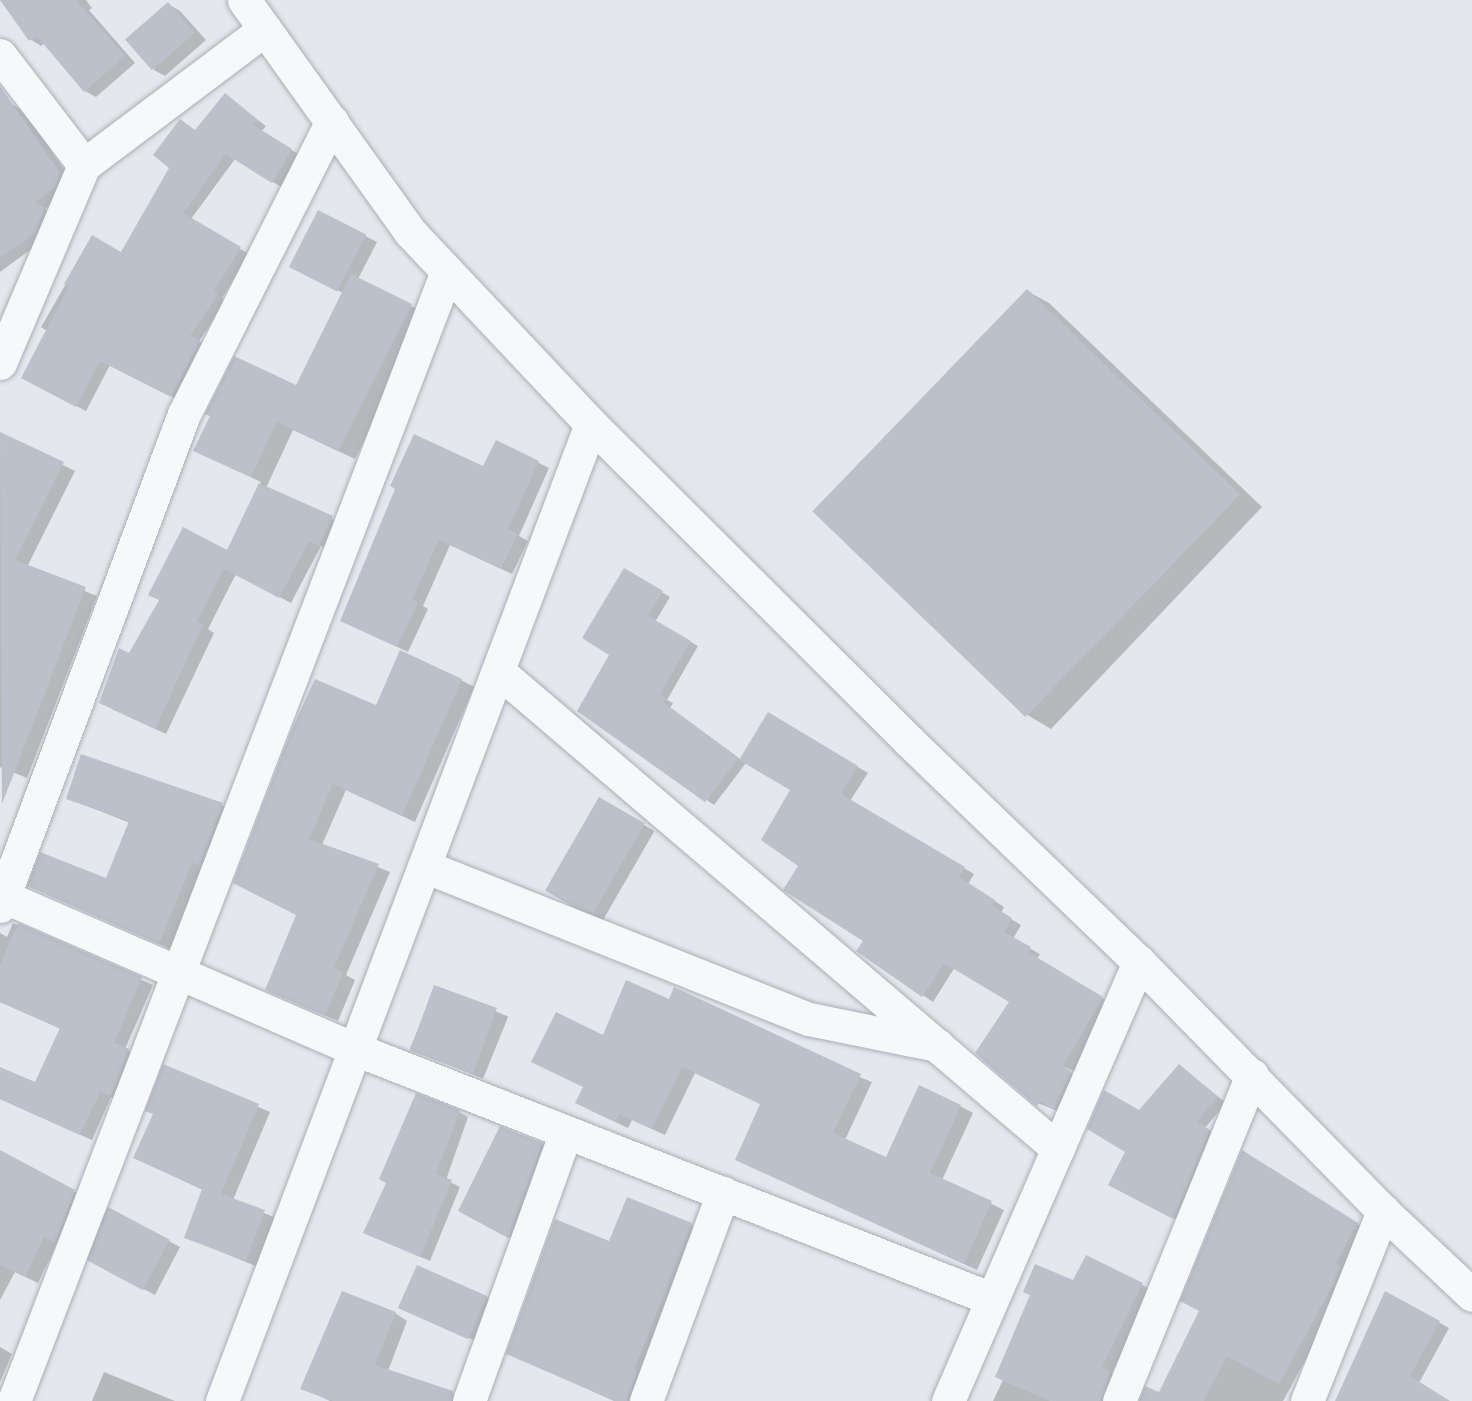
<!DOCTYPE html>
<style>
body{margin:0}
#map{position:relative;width:1472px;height:1401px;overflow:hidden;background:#e4e7ec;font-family:"DM Sans",sans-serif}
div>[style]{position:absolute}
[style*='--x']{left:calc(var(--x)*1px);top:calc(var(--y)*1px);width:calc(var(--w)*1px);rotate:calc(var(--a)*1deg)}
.shadow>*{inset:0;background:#0003;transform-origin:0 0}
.building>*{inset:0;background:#bbc0ca;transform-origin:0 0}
.roads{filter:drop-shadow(0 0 2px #a9aeb7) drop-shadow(0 0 2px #a9aeb7)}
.minor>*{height:33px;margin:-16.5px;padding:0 16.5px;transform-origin:16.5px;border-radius:16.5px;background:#f7f8fa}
.tertiary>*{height:33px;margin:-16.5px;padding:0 16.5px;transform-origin:16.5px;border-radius:16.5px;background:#f7f8fa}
span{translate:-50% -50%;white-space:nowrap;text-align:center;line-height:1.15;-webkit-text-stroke:6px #f4f6f9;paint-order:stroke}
</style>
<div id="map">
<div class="shadow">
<div style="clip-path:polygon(0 0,86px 0,92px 8px,89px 10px,135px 63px,96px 97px,85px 91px,45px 43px,41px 46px,30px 39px)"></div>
<div style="clip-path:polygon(168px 4px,180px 11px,206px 40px,165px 76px,154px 70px)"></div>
<div style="clip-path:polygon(225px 95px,266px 126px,261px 132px,300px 155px,281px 187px,235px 159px,191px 219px,249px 254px,222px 298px,226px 301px,199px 341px,208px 347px,181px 401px,110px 365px,86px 411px,42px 388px,55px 336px,41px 327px,93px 237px,122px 254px,171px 168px,181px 121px,196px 131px)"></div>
<div style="clip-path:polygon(13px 105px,24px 111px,71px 180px,65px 194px,45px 209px,56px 216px,45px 239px,0 272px,0 106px)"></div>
<div style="clip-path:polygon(319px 212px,377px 242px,358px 279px,427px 314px,355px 459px,293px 430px,266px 488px,343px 524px,331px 551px,321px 546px,291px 603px,236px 574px,208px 629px,214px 633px,166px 734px,112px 709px,130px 655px,228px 552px,261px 482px,195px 451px,297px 387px,343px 293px,303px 272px)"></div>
<div style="clip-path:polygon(1027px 291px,1049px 303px,1262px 507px,1051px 729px,1029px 716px,816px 512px)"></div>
<div style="clip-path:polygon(8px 438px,75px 471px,27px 567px,97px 596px,27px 778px,0 767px,0 454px)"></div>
<div style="clip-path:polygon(497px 442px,549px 468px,519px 536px,528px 541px,512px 574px,450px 545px,423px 606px,428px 609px,408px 652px,341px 620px,397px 488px,484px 468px)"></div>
<div style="clip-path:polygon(625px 570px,670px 597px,655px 622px,698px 646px,667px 700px,673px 703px,670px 708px,741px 760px,768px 714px,868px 773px,850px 801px,974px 874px,968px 884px,1004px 907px,1001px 913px,1021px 925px,1013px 939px,1040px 954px,1037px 959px,1112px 1004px,1074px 1071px,1056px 1064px,1080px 1078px,1065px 1114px,1035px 1102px,1011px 1001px,955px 967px,933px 1002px,858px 951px,865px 941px,800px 866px,792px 789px,746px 763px,714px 805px,579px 711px,611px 654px)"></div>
<div style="clip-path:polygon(461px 680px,474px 687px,415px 822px,346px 790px,322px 845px,390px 872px,346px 975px,355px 980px,338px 1021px,280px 996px,298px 915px,247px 890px,376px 707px)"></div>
<div style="clip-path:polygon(67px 798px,222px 805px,236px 813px,173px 950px,29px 886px,107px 880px,130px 823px)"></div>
<div style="left:599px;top:799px;width:64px;height:106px;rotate:30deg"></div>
<div style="clip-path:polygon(13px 923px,153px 985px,125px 1049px,139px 1057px,122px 1102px,111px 1097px,92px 1140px,0 1099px,0 1069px,36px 1084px,61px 1029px,0 1002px,0 933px,7px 937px)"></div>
<div style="left:435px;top:987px;width:79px;height:67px;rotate:22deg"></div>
<div style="clip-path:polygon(670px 1001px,872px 1082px,845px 1140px,887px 1159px,960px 1106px,973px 1113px,942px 1180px,1004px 1210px,977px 1270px,737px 1160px,761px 1104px,695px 1073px,665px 1135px,632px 1120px,628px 1128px,590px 1110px,603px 1037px)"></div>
<div style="clip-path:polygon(164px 1066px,270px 1112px,233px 1200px,276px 1218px,258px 1267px,185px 1237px,203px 1190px,135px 1158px,154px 1114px)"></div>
<div style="clip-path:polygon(1180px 1066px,1226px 1103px,1205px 1128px,1218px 1136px,1183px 1223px,1119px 1189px,1139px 1112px)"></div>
<div style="clip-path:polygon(459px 1112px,468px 1117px,446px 1180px,460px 1187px,430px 1261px,374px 1237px)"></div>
<div style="clip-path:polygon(542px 1144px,553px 1150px,520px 1243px,471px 1217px)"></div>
<div style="clip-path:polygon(0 1152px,87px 1198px,57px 1243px,38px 1283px,15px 1272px,0 1300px)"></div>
<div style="clip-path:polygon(1252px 1157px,1367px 1230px,1343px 1291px,1283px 1401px,1140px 1401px,1159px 1394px,1201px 1311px)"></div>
<div style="clip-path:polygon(691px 1225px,704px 1232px,642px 1401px,614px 1401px,508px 1353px,609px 1243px)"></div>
<div style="clip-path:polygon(169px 1241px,180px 1247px,155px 1295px,101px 1266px)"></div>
<div style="clip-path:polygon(1086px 1257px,1152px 1290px,1112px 1373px,1120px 1378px,1113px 1401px,993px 1401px,1003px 1380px,1074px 1282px)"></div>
<div style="clip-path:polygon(1391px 1296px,1449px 1328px,1419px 1383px,1448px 1401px,1339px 1401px)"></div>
<div style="clip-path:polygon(486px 1297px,498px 1304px,483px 1344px,400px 1308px)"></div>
<div style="clip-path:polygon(395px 1313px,407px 1321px,388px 1371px,452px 1393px,464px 1401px,330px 1401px,302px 1388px)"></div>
<div style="clip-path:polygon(0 1347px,12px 1354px,0 1382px)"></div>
<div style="clip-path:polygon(104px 1372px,175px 1401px,92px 1401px)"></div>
</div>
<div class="building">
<div style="clip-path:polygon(0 0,76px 0,125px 56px,84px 92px,36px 35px,29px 41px)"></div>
<div style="left:168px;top:2px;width:41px;height:57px;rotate:49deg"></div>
<div style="clip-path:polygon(0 86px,60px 173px,54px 188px,35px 202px,45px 208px,35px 233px,0 258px)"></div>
<div style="clip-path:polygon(225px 93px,258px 120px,253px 125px,292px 149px,272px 183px,226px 154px,183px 213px,241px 247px,214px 291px,218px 294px,190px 336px,200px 340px,171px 397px,100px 361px,76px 407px,21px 378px,69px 286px,64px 284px,92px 235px,121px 252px,169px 168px,153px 155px,180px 119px,195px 130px)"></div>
<div style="left:318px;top:210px;width:54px;height:64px;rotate:27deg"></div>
<div style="clip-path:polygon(351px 274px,412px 304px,338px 451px,277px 422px,251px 477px,193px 451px,210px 416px,205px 414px,234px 356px,296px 385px)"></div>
<div style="left:1027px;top:289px;width:296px;height:309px;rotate:44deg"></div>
<div style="clip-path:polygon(0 432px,64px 462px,15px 560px,86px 587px,2px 804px)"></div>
<div style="clip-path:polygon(414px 434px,483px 466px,496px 440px,539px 461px,508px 529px,518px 534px,501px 569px,439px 540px,412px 599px,418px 602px,397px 647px,340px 621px,395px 489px,390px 486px)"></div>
<div style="clip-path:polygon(259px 483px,333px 516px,319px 546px,309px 541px,279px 598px,224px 569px,197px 622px,203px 625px,155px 729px,99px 703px,119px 648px,129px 653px,159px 600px,148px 595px,183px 527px,227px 550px)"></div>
<div style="clip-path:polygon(624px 568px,663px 591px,648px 616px,691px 641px,660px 694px,666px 698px,663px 702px,739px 758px,705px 802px,577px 711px,609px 655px,582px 638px)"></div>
<div style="clip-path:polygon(400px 650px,462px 679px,402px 816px,333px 784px,309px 839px,379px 864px,334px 968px,343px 972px,325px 1016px,265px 990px,296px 915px,233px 883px,292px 729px,315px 679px,376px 705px)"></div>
<div style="clip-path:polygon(768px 712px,858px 766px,841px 794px,965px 867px,959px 877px,995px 900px,992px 906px,1012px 918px,1004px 932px,1031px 947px,1028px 952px,1103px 997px,1063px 1066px,1071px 1071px,1054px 1110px,1040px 1101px,1037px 1106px,1034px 1104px,975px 1053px,1009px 1002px,944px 963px,922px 997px,856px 951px,863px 941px,783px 890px,798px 866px,761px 840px,790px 790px,739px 760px)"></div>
<div style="clip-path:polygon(81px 754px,223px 803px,199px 866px,192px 862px,159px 944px,27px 886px,40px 852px,106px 878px,129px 821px,66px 799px)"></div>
<div style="left:599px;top:797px;width:53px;height:108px;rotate:30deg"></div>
<div style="clip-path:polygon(18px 923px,142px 977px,114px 1043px,129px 1049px,111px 1096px,100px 1092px,80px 1135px,0 1099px,0 1067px,35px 1082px,60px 1028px,0 1002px,0 965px)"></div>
<div style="clip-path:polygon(626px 980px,669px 999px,674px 987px,861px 1074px,833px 1133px,886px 1157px,919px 1085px,961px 1105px,930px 1173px,992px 1201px,964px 1264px,735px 1160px,760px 1104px,682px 1067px,652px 1129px,619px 1114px,615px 1122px,575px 1103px,583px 1087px,531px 1062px,556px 1012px,603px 1035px)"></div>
<div style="left:434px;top:985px;width:67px;height:70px;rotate:20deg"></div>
<div style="clip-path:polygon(163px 1064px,259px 1104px,221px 1194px,265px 1210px,246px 1261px,184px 1238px,202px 1189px,133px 1158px,153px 1114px,145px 1111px)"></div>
<div style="clip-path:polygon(1179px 1064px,1218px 1097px,1197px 1121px,1210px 1130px,1173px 1219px,1108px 1185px,1125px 1152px,1087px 1129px,1104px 1090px,1139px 1110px)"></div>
<div style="clip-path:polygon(416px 1093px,460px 1110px,436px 1174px,452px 1180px,420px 1257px,363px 1233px,386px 1183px,379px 1179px)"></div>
<div style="clip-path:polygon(500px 1126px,542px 1143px,508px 1238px,458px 1211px)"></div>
<div style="clip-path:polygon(0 1150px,75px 1190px,55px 1242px,44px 1237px,25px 1277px,0 1265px)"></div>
<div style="clip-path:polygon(1242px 1150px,1358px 1223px,1335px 1264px,1340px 1267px,1333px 1285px,1279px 1384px,1227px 1356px,1204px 1401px,1139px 1401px,1145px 1386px,1159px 1392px,1199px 1311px,1180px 1301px)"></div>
<div style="clip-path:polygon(627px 1197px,692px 1223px,634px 1370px,637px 1371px,627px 1401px,615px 1401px,506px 1354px,555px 1219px,609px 1241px)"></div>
<div style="left:108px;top:1207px;width:70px;height:57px;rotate:28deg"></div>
<div style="clip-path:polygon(1086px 1255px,1143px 1283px,1102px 1367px,1111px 1371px,1101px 1401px,1050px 1401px,995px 1377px,1030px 1295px,1023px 1292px,1035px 1264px,1073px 1280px)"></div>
<div style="left:417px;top:1265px;width:77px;height:47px;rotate:24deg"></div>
<div style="clip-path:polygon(342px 1291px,396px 1312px,375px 1365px,453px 1391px,451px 1401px,333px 1401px,300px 1389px)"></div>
<div style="clip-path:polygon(1385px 1291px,1440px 1321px,1410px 1376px,1450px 1401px,1335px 1401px)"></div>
</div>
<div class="roads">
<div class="minor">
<div style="--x:0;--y:55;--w:138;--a:52.6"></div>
<div style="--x:84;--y:165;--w:226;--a:-36.9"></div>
<div style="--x:0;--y:363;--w:215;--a:-67"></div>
<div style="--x:498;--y:671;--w:736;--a:40.48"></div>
<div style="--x:424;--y:866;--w:414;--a:21.7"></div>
<div style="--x:809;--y:1019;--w:131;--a:11.5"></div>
<div style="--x:0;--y:895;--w:387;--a:23.5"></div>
<div style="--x:355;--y:1049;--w:684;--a:21.43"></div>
<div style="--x:0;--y:906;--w:525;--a:-69.5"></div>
<div style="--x:184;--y:414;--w:328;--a:-63.2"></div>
<div style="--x:14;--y:1401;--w:1210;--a:-69.03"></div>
<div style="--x:222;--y:1401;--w:1044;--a:-69.31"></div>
<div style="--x:469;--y:1401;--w:286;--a:-70.2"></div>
<div style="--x:646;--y:1401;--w:222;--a:-69.7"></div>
<div style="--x:948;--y:1401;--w:479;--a:-66.5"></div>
<div style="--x:1119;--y:1401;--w:352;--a:-67.8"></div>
<div style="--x:1307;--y:1401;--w:205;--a:-68.2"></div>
</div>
<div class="tertiary">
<div style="--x:244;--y:0;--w:285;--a:54.4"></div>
<div style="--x:410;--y:232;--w:264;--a:46.7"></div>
<div style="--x:591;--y:424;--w:449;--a:44.9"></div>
<div style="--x:909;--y:741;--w:319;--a:43.9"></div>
<div style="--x:1139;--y:962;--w:349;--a:45.6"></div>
<div style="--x:1383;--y:1211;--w:122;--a:43.3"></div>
</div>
</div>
</div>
